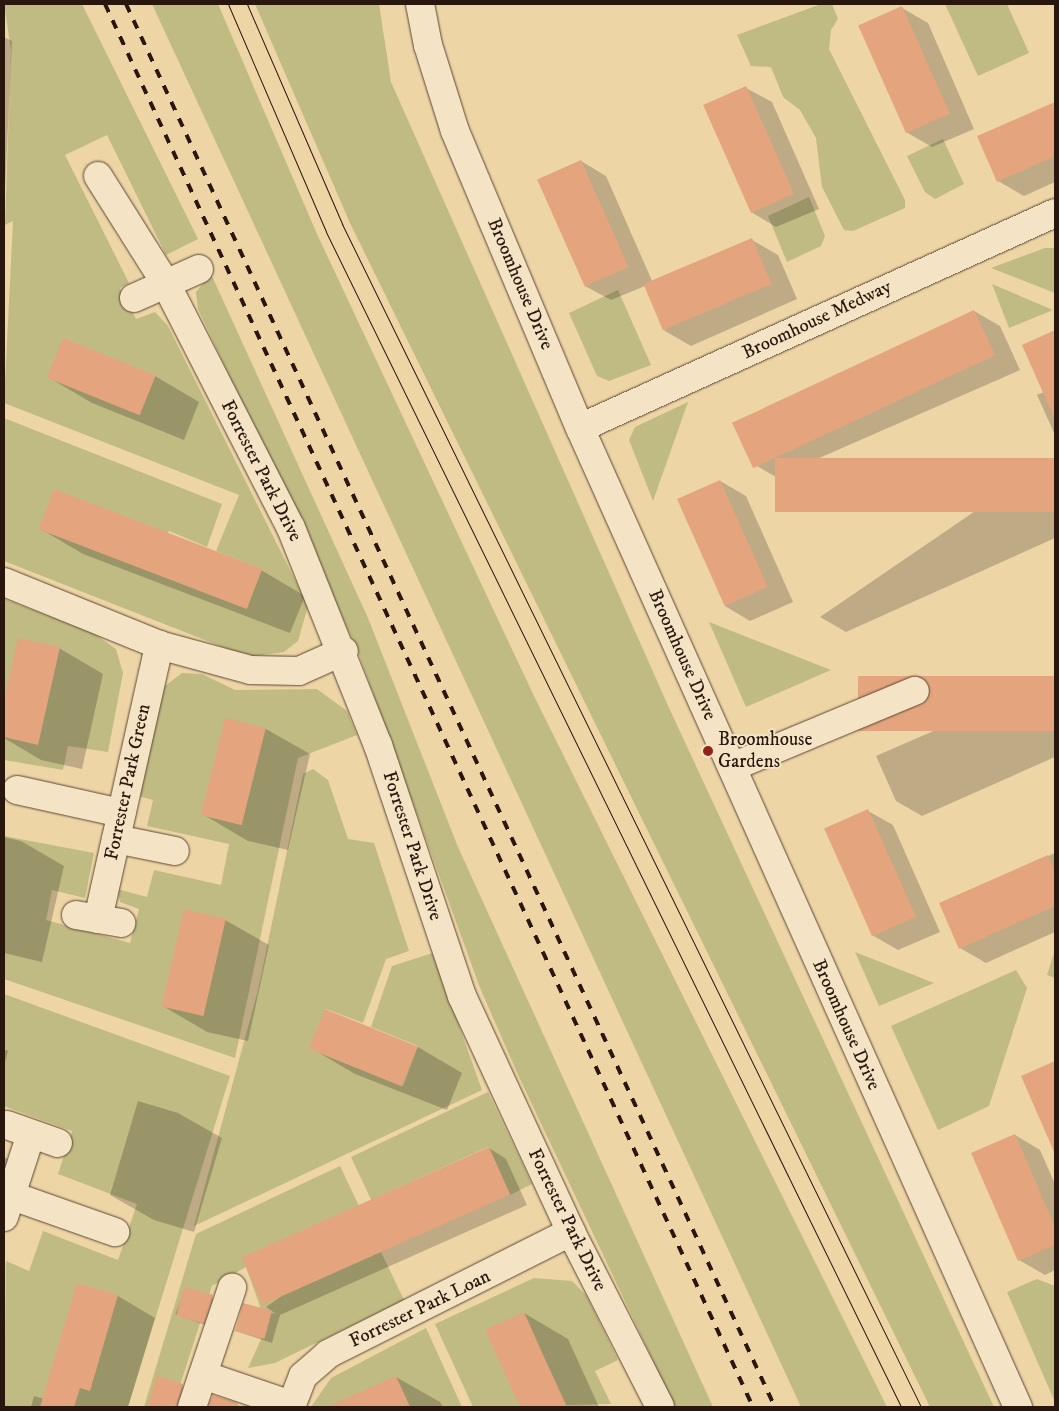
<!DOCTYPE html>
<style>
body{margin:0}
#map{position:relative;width:1059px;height:1411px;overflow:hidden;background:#eed5a6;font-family:"IM FELL DW Pica",serif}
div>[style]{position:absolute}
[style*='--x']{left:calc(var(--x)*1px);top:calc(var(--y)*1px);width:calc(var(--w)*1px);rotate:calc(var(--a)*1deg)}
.green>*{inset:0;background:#c0bb82}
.shadow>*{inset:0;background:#0003;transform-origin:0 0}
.building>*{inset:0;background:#e4a57e;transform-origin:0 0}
.roads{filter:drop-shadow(0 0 1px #5a4633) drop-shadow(0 0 1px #5a4633)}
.minor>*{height:28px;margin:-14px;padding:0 14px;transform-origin:14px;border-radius:14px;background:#f4e4c5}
.tram>*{height:1px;margin:-0.5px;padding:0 0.5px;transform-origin:0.5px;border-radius:0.5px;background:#29170d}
.rail>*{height:4px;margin-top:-2px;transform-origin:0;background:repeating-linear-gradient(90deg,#29170d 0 9px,transparent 0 18px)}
.dots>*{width:14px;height:14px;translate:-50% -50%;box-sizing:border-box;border:2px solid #f4e4c5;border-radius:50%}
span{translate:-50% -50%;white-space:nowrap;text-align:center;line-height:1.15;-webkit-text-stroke:4px #f4e4c5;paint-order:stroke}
.street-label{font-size:19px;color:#29170d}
.poi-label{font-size:19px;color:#29170d}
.left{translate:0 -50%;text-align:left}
.frame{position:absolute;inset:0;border:5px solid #29170d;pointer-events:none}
</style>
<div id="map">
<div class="green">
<div style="clip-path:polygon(4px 4px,82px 4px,198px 239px,166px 255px,107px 135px,65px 155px,129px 283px,120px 288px,136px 319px,155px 312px,168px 326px,308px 606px,298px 641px,284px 652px,248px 657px,4px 561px,4px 418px,222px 504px,207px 547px,169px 531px,153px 571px,261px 569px,216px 551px,239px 495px,4px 403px,13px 221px,5px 225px,11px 50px)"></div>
<div style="clip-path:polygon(152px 4px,218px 4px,317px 234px,534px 696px,887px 1407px,801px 1407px)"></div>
<div style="clip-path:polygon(255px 4px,379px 4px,391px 82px,670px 710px,994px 1407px,930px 1407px,350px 223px)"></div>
<div style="clip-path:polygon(821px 4px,832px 4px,838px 19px,831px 30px,829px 49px,905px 200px,905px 208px,853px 231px,844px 230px,822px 187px,816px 138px,800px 110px,783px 97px,771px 67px,751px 66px,737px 35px)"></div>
<div style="clip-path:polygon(945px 4px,1007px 4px,1029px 53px,978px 76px)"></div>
<div style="clip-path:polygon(943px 139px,964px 184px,935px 199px,925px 192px,907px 156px)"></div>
<div style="clip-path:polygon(809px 197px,825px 236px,821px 246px,787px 262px,768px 216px)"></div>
<div style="clip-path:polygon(1045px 248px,1055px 248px,1055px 293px,991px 268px)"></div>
<div style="clip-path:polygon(211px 274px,368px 618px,458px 847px,713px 1407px,675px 1407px,519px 1077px,480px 988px,357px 649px,198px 309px,196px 292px)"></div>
<div style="clip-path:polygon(992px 284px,1053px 310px,1009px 328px)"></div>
<div style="clip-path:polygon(618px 290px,651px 365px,609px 381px,597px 376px,569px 313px)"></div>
<div style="clip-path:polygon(688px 402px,653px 501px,629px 440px,635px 427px)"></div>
<div style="clip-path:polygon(4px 599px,93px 633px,116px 649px,123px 673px,108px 752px,68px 746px,63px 770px,4px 760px)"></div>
<div style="clip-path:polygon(709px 622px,831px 670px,746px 707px)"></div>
<div style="clip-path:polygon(182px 673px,202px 674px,235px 690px,317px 689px,347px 711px,357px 735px,298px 758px,235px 1058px,4px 979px,4px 836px,94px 853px,85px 898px,52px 890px,46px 920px,130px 943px,139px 909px,120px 902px,117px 889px,147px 897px,154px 870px,221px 885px,229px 844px,147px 826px,153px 800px,134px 795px,156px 693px)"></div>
<div style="clip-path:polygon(313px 769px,328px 780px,348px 839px,374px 843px,409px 951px,386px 959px,363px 1023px,326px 1009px,310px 1049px,403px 1086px,418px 1046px,371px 1027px,392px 966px,433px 953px,482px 1090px,194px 1226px,258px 990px,303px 774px)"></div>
<div style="clip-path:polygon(1055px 950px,1055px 978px,1047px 975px)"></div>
<div style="clip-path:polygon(855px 952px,934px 983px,879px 1006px)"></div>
<div style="clip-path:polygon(1016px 970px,1027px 988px,989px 1106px,938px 1130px,891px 1026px)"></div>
<div style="clip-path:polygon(4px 994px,230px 1076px,128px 1407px,4px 1407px,6px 1261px,29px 1271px,43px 1231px,118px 1260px,137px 1204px,58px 1174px,72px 1131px,4px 1106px)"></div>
<div style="clip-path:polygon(488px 1092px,532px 1184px,510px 1195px,488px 1147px,380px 1196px,397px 1235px,389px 1238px,351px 1157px)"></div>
<div style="clip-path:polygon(340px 1166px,404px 1300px,275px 1363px,248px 1368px,267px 1326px,246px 1267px,212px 1286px,173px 1407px,144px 1407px,196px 1234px)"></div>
<div style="clip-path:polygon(534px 1278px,572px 1281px,586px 1295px,618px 1360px,595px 1371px,611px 1404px,473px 1407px,435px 1324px)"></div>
<div style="clip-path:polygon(1037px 1279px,1055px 1286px,1055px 1402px,1007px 1292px)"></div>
<div style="clip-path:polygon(426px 1328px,462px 1407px,311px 1407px,331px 1378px)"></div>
</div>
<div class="shadow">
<div style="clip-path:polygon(902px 8px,928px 23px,974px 129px,932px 147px,906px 132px,860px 26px)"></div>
<div style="clip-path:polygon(4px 37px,12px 41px,4px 212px)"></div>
<div style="clip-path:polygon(746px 88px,772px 102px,819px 209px,776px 227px,751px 212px)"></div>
<div style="clip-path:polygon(1055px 103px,1055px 182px,1024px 196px,998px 181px,978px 137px)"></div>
<div style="clip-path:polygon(581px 161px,606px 176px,653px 283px,752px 240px,778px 255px,797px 299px,691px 346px,665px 331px,645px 286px,611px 300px,585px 286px)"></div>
<div style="clip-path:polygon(974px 311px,1000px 326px,1020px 370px,776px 477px,750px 462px)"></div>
<div style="clip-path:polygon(1055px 332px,1055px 435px,1037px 395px,1044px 392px,1024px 345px)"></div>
<div style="clip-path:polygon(155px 376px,199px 402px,184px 440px,92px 403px,48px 377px)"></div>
<div style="clip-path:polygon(1044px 464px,1055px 470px,1055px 538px,846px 632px,820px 617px)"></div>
<div style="clip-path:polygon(720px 481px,746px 496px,793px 602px,750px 621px,725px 606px)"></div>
<div style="clip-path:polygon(39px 528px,261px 570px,305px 596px,290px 633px,83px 554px)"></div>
<div style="clip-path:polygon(19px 639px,59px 648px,103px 674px,82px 769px,41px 760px,4px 738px,4px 706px)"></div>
<div style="clip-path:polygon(1055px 678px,1055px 757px,922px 816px,896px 801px,876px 756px)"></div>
<div style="clip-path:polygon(225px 720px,266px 729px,310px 754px,288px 850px,248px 841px,204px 815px)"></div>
<div style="clip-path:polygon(868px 811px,893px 825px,940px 932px,898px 950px,872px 935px)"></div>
<div style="clip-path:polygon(4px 837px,21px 841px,64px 866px,42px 962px,4px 953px)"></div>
<div style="clip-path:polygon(1055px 853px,1055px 932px,986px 963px,960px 948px,940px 904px)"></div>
<div style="clip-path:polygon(225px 920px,269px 945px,248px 1041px,207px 1032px,163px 1006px)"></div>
<div style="clip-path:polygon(326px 1011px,418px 1047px,462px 1073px,447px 1110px,355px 1074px,311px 1048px)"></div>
<div style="clip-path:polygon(4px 1049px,8px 1051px,4px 1066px)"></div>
<div style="clip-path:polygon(1055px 1062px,1055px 1128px,1042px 1121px,1023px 1077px)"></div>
<div style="clip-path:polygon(138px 1101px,178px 1113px,222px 1138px,194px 1232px,154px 1220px,110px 1195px)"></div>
<div style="clip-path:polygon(1015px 1135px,1040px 1150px,1055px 1184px,1055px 1270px,1045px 1275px,1019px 1260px)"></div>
<div style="clip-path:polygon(489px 1148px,506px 1159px,527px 1205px,280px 1315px,272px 1343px,235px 1331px,244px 1305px,276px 1314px,266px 1307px)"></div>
<div style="clip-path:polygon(4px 1157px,8px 1159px,4px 1172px)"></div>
<div style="clip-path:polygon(78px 1284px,118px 1296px,155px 1318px,128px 1407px,31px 1407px,34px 1396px,44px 1399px)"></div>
<div style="left:185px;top:1288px;width:38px;height:28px;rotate:20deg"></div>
<div style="clip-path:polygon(524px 1313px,568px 1339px,599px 1407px,521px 1407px,487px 1330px)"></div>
<div style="clip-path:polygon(157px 1377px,191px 1390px,187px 1407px,148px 1407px)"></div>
<div style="clip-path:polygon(396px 1377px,440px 1402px,443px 1407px,365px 1407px,359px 1394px)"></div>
<div style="clip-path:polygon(213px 1396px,240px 1406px,243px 1407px,209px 1407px)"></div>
</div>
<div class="building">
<div style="left:902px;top:6px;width:118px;height:48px;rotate:66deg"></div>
<div style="left:746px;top:86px;width:118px;height:47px;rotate:66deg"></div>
<div style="clip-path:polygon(1055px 102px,1055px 156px,997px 182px,977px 136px)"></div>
<div style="left:581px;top:160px;width:117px;height:48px;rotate:66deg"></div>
<div style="left:752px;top:238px;width:50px;height:118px;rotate:67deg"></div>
<div style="left:974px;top:310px;width:50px;height:267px;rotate:65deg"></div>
<div style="clip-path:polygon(1055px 330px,1055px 420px,1022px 345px)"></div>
<div style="left:63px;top:338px;width:100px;height:43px;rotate:22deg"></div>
<div style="left:1055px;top:458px;width:54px;height:280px;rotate:90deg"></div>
<div style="left:720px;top:480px;width:117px;height:47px;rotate:66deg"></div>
<div style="left:54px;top:489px;width:223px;height:43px;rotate:21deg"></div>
<div style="clip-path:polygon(18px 638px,60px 647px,38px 745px,4px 737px,4px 701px)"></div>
<div style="left:1055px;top:676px;width:55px;height:197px;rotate:90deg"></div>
<div style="left:225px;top:718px;width:42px;height:100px;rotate:14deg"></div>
<div style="left:868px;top:809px;width:118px;height:48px;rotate:66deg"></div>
<div style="clip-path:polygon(1048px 855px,1055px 872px,1055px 906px,959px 949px,939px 903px)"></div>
<div style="left:184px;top:909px;width:43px;height:100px;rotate:13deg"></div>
<div style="left:325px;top:1009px;width:100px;height:43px;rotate:22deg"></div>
<div style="clip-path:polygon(1055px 1061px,1055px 1154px,1021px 1076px)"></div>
<div style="clip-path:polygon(1015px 1134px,1055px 1227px,1055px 1245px,1018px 1261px,971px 1153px)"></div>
<div style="left:489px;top:1147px;width:52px;height:271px;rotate:66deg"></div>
<div style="clip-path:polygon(77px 1283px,118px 1295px,90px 1391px,80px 1388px,74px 1407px,40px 1407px)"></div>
<div style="left:184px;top:1287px;width:30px;height:30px;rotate:15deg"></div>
<div style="left:243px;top:1303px;width:30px;height:29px;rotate:15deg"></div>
<div style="clip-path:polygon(524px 1312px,544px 1357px,567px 1407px,520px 1407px,485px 1330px)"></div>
<div style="clip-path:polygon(157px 1376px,183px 1384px,177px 1407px,147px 1407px)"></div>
<div style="clip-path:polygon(396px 1376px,410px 1407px,327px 1407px)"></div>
<div style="clip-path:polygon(213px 1395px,238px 1403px,237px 1407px,208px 1407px)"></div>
</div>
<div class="roads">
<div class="minor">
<div style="--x:420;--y:4;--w:42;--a:79"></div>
<div style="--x:428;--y:45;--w:90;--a:72.6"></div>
<div style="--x:455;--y:131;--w:322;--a:67.2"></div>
<div style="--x:580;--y:428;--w:1073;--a:65.9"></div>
<div style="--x:98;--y:176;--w:128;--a:57.8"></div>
<div style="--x:166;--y:284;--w:274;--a:62.9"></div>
<div style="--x:291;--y:528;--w:234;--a:68.2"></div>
<div style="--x:378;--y:745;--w:265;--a:71.5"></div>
<div style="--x:462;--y:996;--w:260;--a:65.2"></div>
<div style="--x:571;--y:1232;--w:196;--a:63"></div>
<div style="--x:134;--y:298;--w:71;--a:-24"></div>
<div style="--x:580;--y:428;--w:521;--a:-24.35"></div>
<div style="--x:4;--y:582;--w:167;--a:22.1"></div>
<div style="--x:159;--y:645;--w:95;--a:15.2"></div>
<div style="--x:251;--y:670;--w:48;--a:1.2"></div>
<div style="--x:299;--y:671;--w:49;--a:-24"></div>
<div style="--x:732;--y:767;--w:198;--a:-22.6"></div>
<div style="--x:17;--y:790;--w:107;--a:12.5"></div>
<div style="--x:116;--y:839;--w:60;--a:11.5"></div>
<div style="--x:76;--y:915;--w:46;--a:10.1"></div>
<div style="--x:98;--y:919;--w:281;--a:-77.4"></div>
<div style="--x:7;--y:1125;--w:54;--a:19.4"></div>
<div style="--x:4;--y:1193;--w:118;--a:19.4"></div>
<div style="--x:4;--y:1217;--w:87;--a:-72"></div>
<div style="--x:203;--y:1375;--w:93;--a:18.8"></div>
<div style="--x:192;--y:1407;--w:126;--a:-71.4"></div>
<div style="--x:291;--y:1407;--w:33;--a:-69"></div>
<div style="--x:303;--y:1376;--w:33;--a:-41"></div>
<div style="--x:328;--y:1354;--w:272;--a:-26.7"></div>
</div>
</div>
<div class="tram">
<div style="--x:228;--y:4;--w:248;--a:66.7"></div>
<div style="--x:326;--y:232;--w:1308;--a:63.92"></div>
<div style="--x:247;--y:4;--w:240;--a:66.6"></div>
<div style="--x:342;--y:224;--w:1317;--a:63.92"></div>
</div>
<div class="rail">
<div style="--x:105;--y:4;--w:1545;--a:65.21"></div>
<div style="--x:126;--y:4;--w:1546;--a:65.18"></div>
</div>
<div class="dots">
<div style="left:708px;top:751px;background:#8f2418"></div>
</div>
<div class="street-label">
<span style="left:520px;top:284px;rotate:67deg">Broomhouse Drive</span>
<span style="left:817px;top:320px;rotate:-25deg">Broomhouse Medway</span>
<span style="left:261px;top:471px;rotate:63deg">Forrester Park Drive</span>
<span style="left:682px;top:655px;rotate:66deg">Broomhouse Drive</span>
<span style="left:128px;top:782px;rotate:-78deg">Forrester Park Green</span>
<span style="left:412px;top:846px;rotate:72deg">Forrester Park Drive</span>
<span style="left:846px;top:1025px;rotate:66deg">Broomhouse Drive</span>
<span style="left:567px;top:1220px;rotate:64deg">Forrester Park Drive</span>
<span style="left:420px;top:1309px;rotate:-26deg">Forrester Park Loan</span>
</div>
<div class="poi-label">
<span class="left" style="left:718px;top:751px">Broomhouse<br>Gardens</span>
</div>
<div class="frame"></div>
</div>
